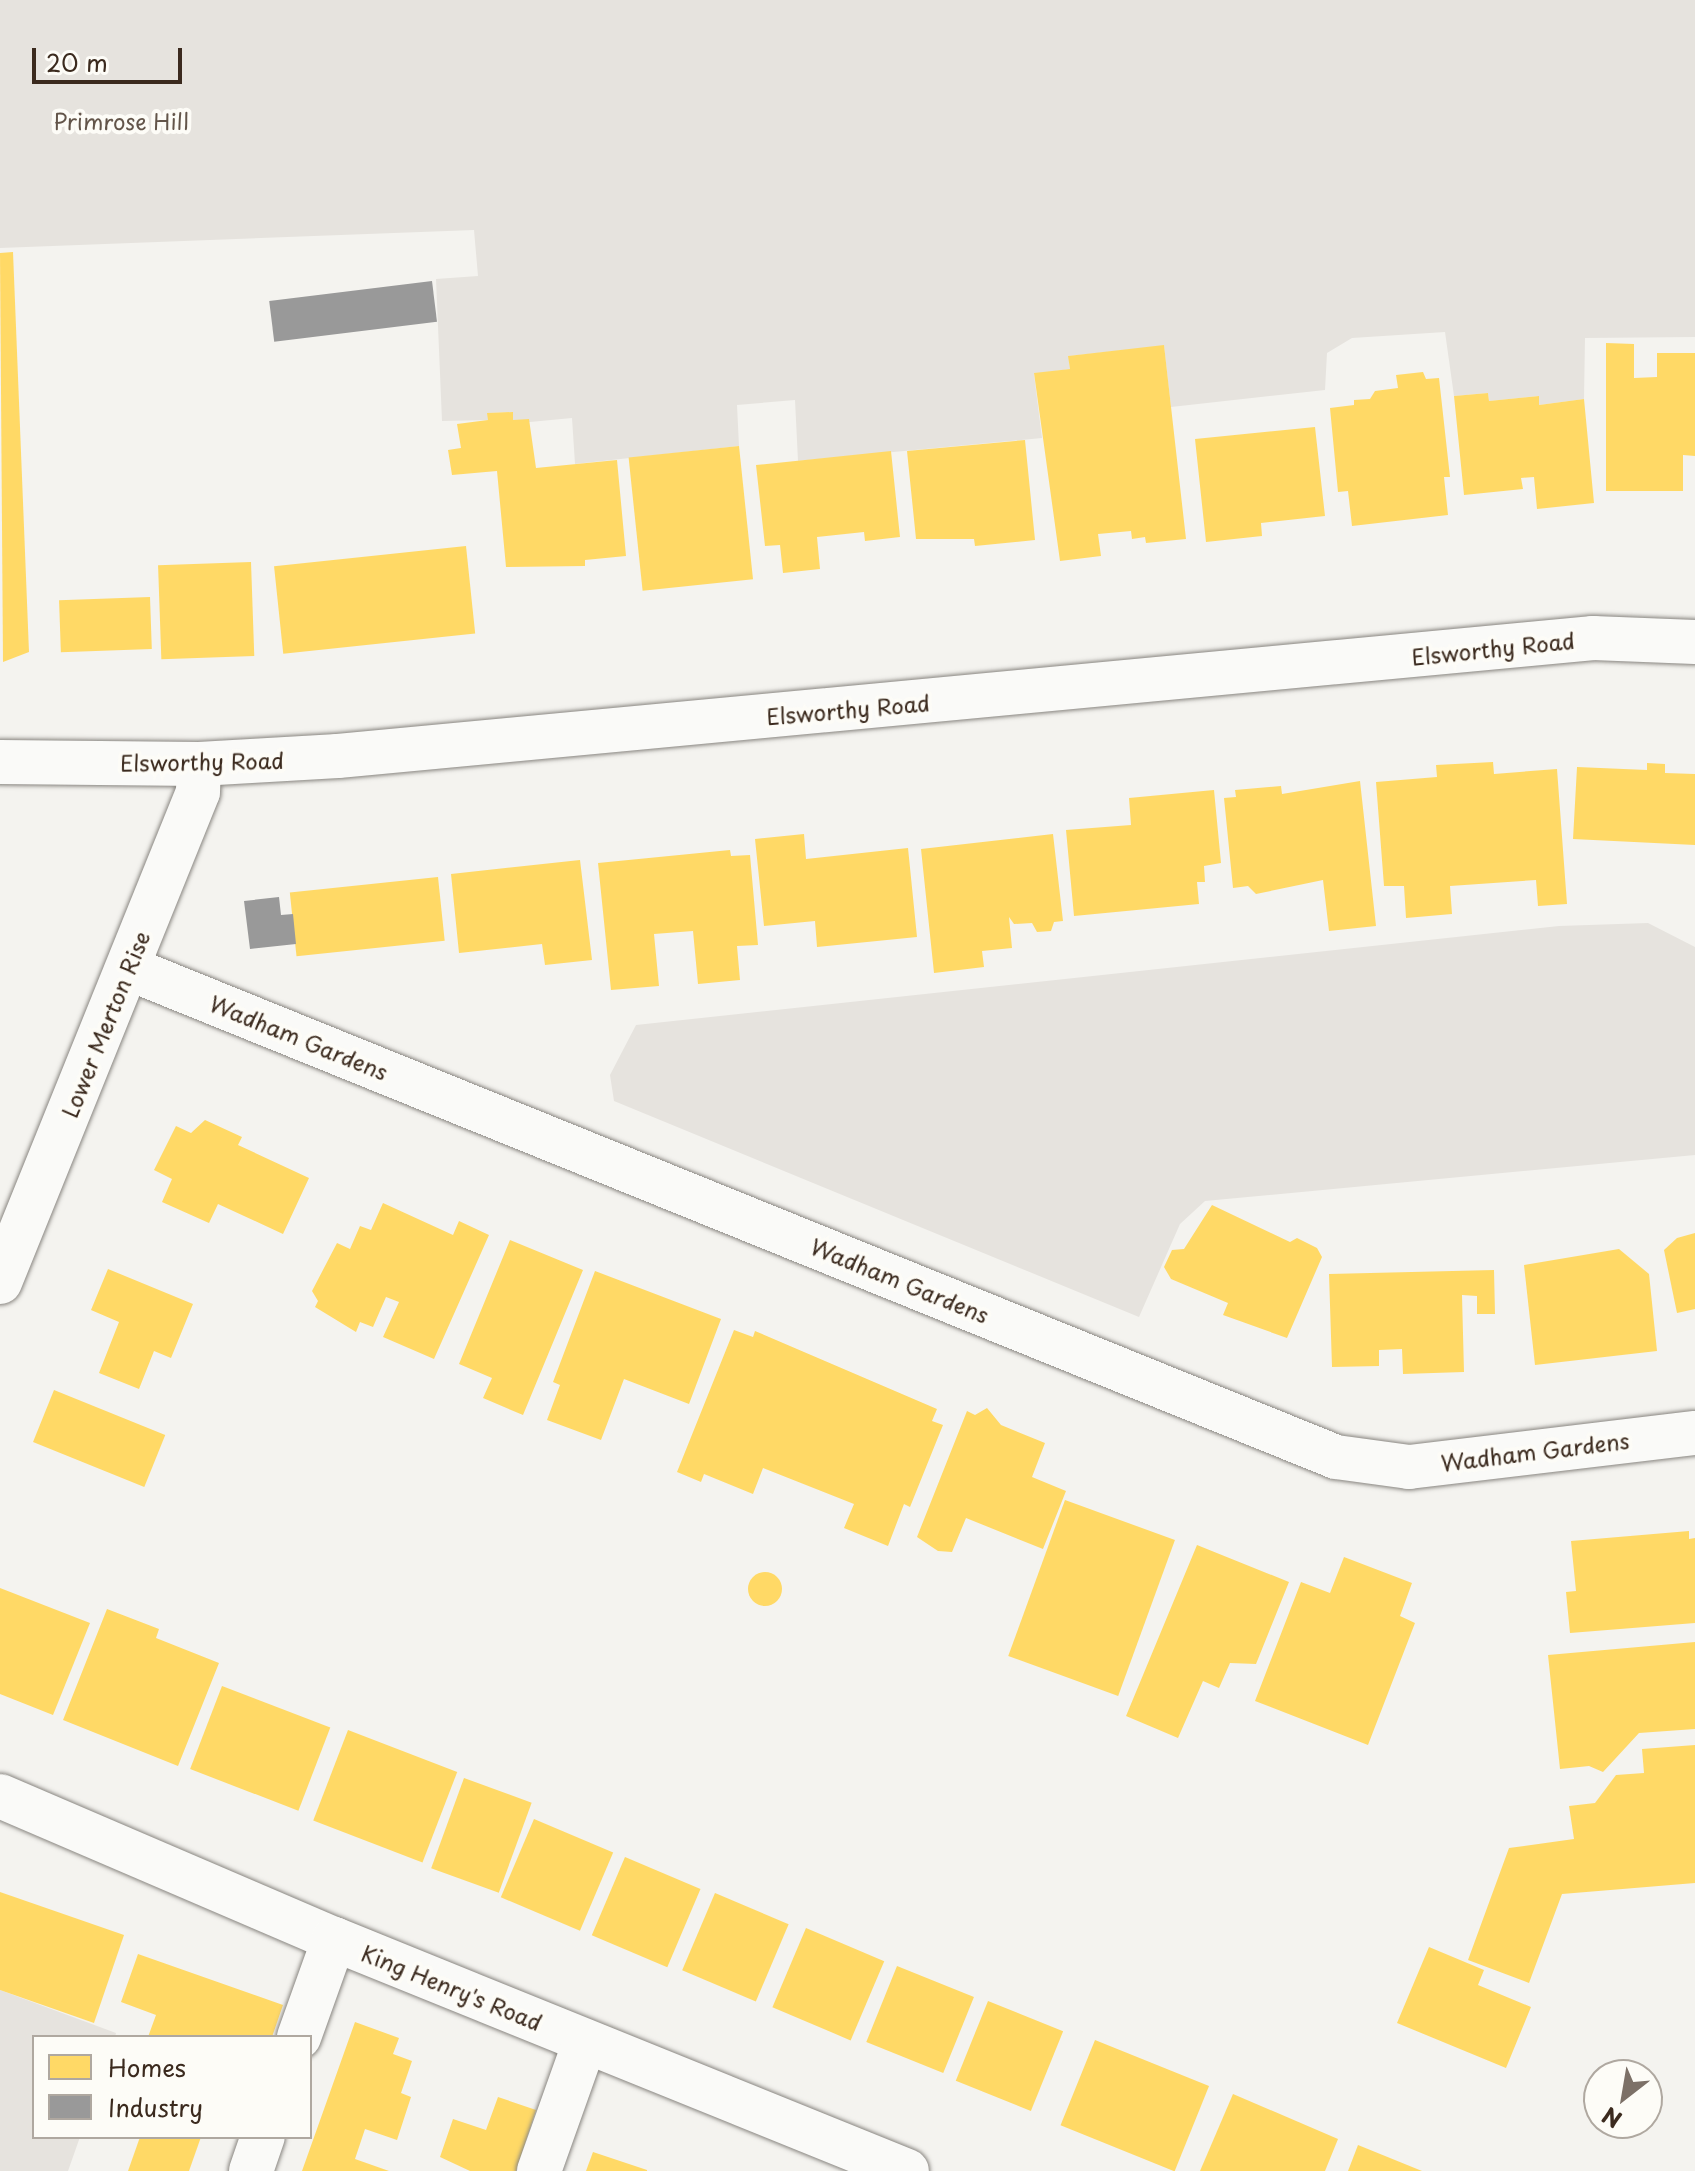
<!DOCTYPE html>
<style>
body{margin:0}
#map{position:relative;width:1695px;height:2171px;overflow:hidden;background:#f4f3ef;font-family:"Playpen Sans",sans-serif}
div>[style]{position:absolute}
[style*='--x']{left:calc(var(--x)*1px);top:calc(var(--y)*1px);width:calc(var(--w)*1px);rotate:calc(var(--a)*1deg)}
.built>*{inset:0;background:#e6e3de}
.homes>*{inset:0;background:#ffd966;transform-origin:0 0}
.round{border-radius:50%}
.industry>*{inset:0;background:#999;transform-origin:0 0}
.roads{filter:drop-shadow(0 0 2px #898681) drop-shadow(0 0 2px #898681)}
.street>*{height:44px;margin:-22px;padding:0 22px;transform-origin:22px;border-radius:22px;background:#fafaf8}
span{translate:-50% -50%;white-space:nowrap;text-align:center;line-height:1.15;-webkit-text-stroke:8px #fdfcf7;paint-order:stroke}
.park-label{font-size:22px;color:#63554a}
.street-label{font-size:22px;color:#3b2a1e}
.legend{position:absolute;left:32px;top:2035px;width:280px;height:104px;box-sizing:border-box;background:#fdfcf7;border:2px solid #afa8a0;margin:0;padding:10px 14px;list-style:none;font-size:24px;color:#3b2a1e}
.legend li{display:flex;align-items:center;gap:16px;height:40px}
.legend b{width:40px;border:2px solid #afa8a0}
.north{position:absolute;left:1583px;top:2059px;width:80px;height:80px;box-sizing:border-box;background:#fdfcf7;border:2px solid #afa8a0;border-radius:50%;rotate:211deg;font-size:22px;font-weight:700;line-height:32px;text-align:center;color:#3b2a1e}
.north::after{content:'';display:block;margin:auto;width:28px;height:36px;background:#7c7067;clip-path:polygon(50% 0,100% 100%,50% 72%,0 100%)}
.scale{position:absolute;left:32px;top:48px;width:150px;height:36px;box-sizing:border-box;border:4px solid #3b2a1e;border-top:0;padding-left:10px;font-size:24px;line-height:28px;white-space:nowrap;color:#3b2a1e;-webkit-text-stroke:6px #fdfcf7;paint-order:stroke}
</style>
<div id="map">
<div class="built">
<div style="clip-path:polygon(0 0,1695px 0,1695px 337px,1585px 338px,1584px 399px,1539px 405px,1538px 396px,1489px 401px,1488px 393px,1454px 396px,1445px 332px,1352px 338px,1327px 353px,1325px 390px,1171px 407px,1164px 346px,1069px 356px,1070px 369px,1034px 374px,1042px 438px,798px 461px,795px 400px,737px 405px,739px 446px,575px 464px,572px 418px,530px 422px,513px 420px,512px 412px,488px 413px,488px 420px,442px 421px,436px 279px,478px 276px,474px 230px,0 248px)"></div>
<div style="clip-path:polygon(1648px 923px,1695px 947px,1695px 1155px,1205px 1201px,1180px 1224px,1139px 1317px,614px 1101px,610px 1075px,636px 1025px,1559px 926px)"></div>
<div style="clip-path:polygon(0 1990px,116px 2033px,115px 2037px,34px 2037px,34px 2137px,80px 2137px,68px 2171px,0 2171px)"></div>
</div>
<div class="homes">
<div style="clip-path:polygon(13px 252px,29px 652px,3px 662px,0 253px)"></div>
<div style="clip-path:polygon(1606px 343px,1634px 344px,1634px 378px,1657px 377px,1657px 353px,1695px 353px,1695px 456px,1683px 455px,1683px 491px,1606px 491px)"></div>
<div style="clip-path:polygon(1164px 345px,1186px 539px,1146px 543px,1145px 537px,1132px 539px,1131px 531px,1098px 534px,1101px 556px,1060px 561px,1034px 373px,1070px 369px,1068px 356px)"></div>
<div style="clip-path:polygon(1423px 372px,1426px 379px,1439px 378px,1450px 477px,1444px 477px,1448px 515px,1352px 526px,1348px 491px,1338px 492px,1330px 408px,1354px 405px,1354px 400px,1370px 399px,1375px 391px,1398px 388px,1396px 375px)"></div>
<div style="clip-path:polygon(1488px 393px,1489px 401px,1539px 396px,1539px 405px,1584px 399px,1594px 503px,1537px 509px,1534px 477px,1521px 478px,1523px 489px,1464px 495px,1454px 396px)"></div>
<div style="clip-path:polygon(513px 412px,513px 420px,529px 419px,536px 468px,617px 460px,626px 556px,585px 560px,585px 566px,506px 567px,497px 471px,452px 475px,448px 450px,461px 448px,457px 424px,488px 420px,487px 413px)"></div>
<div style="clip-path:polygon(1315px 427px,1325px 516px,1261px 523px,1262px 536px,1206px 542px,1195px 439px)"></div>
<div style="clip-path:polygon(1025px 440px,1035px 540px,975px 546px,974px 539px,916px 539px,907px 451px)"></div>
<div style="left:739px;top:446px;width:134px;height:111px;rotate:84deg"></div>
<div style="clip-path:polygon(891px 451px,900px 537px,865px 541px,864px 532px,817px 537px,820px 569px,783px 573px,780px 545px,765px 546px,756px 465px)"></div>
<div style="left:466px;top:546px;width:88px;height:193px;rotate:84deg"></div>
<div style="left:251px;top:562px;width:94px;height:93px;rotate:88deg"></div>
<div style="left:150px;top:597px;width:52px;height:91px;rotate:88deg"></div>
<div style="clip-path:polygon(1493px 762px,1494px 774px,1557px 769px,1567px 904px,1538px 906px,1536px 880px,1450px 886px,1452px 914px,1406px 918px,1404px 886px,1384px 886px,1376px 782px,1437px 777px,1436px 765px)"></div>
<div style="clip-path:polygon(1647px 763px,1665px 764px,1665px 773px,1695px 774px,1695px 845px,1573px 839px,1577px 767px,1647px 770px)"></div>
<div style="clip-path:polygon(1360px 781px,1376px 926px,1329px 931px,1323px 880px,1256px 894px,1248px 886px,1233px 888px,1224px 798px,1236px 797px,1235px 790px,1281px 786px,1282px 794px)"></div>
<div style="clip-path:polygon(1214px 790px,1221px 863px,1204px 866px,1205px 882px,1197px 882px,1199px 904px,1074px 916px,1066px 830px,1131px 825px,1129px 798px)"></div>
<div style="clip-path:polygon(804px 834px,806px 859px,908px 848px,917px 937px,817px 947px,815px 921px,764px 926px,755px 839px)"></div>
<div style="clip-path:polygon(1053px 834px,1063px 921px,1054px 922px,1051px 931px,1037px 932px,1032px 923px,1014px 924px,1009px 917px,1012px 948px,982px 951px,984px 967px,934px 973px,921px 849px)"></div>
<div style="clip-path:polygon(730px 850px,731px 856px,750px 855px,758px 945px,737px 946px,740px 980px,698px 984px,693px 931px,654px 934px,659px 986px,611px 990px,598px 863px)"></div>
<div style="clip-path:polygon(580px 860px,592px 960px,545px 965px,542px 944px,459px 953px,451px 874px)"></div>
<div style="left:438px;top:877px;width:64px;height:149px;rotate:84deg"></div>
<div style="clip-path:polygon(205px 1120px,242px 1137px,238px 1145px,309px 1178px,283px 1234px,218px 1204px,209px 1223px,162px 1202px,172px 1179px,154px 1170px,176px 1126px,191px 1133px)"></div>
<div style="clip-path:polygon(383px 1203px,453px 1235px,459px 1221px,489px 1235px,434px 1359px,383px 1337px,399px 1302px,386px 1297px,373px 1327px,360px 1322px,356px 1332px,315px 1307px,318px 1301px,312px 1291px,337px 1243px,350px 1249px,360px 1226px,371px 1230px)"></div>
<div style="clip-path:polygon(1212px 1205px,1290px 1242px,1297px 1238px,1317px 1248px,1322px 1257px,1287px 1338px,1223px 1315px,1228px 1303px,1171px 1279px,1164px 1267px,1172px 1250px,1184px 1249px)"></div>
<div style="clip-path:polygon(1695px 1233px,1695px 1309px,1677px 1313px,1664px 1250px,1677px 1238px)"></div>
<div style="clip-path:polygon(510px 1240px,583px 1270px,523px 1415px,483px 1398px,492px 1378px,459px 1364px)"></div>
<div style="clip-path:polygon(1619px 1249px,1649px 1274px,1657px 1351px,1535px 1365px,1524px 1265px)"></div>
<div style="clip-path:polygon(108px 1269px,193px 1304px,171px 1358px,154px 1351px,139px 1389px,99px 1373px,119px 1322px,91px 1310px)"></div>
<div style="clip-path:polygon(1494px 1270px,1495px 1314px,1477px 1314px,1477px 1296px,1462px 1295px,1464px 1372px,1403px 1374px,1402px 1349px,1379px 1350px,1379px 1366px,1332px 1367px,1329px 1274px)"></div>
<div style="clip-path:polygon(595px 1271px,721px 1319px,689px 1404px,624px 1379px,601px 1440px,547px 1420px,560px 1385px,553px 1382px)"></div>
<div style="clip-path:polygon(734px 1330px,753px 1337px,755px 1331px,937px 1409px,932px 1421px,943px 1425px,910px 1507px,904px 1504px,888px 1546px,844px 1528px,854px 1504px,763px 1468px,753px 1494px,704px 1474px,701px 1482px,677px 1472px)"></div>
<div style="left:54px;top:1390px;width:120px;height:56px;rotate:22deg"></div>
<div style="clip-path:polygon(987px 1408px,1001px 1425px,1045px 1443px,1032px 1477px,1066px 1491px,1043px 1549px,966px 1518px,952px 1552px,938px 1551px,917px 1537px,967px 1411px,975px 1415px)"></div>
<div style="left:1065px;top:1500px;width:117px;height:166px;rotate:20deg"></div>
<div style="clip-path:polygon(1689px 1531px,1689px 1539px,1695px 1538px,1695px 1623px,1570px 1633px,1566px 1592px,1576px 1591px,1571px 1541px)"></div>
<div style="clip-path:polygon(1197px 1545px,1289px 1582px,1256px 1664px,1230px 1663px,1219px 1688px,1203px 1681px,1178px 1738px,1126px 1716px)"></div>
<div style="clip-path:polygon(1344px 1557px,1412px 1583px,1400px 1616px,1415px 1623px,1368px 1745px,1255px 1701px,1301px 1582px,1330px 1593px)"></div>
<div class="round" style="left:748px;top:1572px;width:34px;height:34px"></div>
<div style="clip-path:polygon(0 1588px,90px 1623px,53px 1715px,0 1694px)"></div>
<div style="clip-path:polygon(107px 1609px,159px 1629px,156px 1638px,219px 1663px,178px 1766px,63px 1720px)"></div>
<div style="clip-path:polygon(1695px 1642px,1695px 1729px,1639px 1733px,1603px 1772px,1589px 1766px,1560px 1769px,1548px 1655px)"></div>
<div style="left:222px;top:1686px;width:116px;height:89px;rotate:21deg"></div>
<div style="left:348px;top:1730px;width:117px;height:97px;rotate:21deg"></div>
<div style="clip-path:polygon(1695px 1745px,1695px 1883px,1562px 1894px,1529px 1983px,1468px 1960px,1509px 1848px,1574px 1839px,1569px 1806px,1595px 1803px,1616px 1775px,1644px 1773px,1642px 1749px)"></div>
<div style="left:464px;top:1778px;width:72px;height:96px;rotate:20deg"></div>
<div style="left:534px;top:1819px;width:86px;height:85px;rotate:23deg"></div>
<div style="left:625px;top:1857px;width:82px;height:85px;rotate:23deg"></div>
<div style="clip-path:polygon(0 1892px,124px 1935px,94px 2023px,0 1990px)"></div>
<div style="left:715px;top:1893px;width:80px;height:84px;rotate:23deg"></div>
<div style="left:806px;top:1928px;width:85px;height:86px;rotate:23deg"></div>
<div style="clip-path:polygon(1429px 1947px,1484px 1970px,1478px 1985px,1531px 2007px,1506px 2068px,1397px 2023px)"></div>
<div style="clip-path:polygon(138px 1954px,283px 2005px,272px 2037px,148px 2037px,156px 2015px,121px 2002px)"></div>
<div style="left:897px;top:1966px;width:83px;height:82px;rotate:22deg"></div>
<div style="left:988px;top:2001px;width:81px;height:86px;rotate:22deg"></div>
<div style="clip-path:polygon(355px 2022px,399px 2038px,393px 2054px,412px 2061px,401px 2093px,411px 2097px,397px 2140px,365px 2129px,355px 2159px,389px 2171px,302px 2171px)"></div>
<div style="left:1095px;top:2040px;width:123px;height:92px;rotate:22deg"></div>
<div style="clip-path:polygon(1233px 2094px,1338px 2139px,1325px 2171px,1200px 2171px)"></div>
<div style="clip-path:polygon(498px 2097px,536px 2110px,516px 2171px,470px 2171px,440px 2157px,453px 2119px,486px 2130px)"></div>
<div style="clip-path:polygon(140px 2137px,201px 2137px,189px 2171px,128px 2171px)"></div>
<div style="clip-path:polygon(1358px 2145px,1422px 2171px,1348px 2171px)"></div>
<div style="clip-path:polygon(593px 2152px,647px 2170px,647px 2171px,586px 2171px)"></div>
</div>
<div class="industry">
<div style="left:432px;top:281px;width:41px;height:164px;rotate:83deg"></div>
<div style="clip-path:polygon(279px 897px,281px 915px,293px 914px,296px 944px,250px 949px,244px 901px)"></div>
</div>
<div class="roads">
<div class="street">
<div style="--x:0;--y:762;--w:199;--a:0.6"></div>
<div style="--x:199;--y:764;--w:139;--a:-3.3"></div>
<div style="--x:338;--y:756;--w:1261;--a:-5.37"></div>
<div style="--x:1593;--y:638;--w:102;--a:2.2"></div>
<div style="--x:128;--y:968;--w:1303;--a:22.04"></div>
<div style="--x:1336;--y:1457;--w:74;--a:7.8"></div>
<div style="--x:1409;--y:1467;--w:288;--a:-6.8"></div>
<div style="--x:0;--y:1282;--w:528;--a:-68"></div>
<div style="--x:198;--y:792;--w:28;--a:-88"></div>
<div style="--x:0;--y:1796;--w:363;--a:23.2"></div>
<div style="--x:334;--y:1939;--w:618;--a:22.04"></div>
<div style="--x:299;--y:2037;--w:104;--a:-70.3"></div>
<div style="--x:251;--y:2171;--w:36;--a:-71"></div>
<div style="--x:539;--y:2171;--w:137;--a:-70.4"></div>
</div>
</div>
<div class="park-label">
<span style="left:121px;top:121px">Primrose Hill</span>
</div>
<div class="street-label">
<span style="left:1493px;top:648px;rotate:-6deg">Elsworthy Road</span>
<span style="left:848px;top:709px;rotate:-5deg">Elsworthy Road</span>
<span style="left:202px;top:761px;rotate:-1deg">Elsworthy Road</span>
<span style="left:105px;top:1024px;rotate:-68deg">Lower Merton Rise</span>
<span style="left:299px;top:1037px;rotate:22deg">Wadham Gardens</span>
<span style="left:900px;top:1280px;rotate:22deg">Wadham Gardens</span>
<span style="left:1535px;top:1451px;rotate:-7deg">Wadham Gardens</span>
<span style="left:452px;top:1987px;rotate:22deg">King Henry's Road</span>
</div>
<ul class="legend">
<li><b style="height:22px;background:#ffd966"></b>Homes</li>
<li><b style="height:22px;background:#999"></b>Industry</li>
</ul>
<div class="north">N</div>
<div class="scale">20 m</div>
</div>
